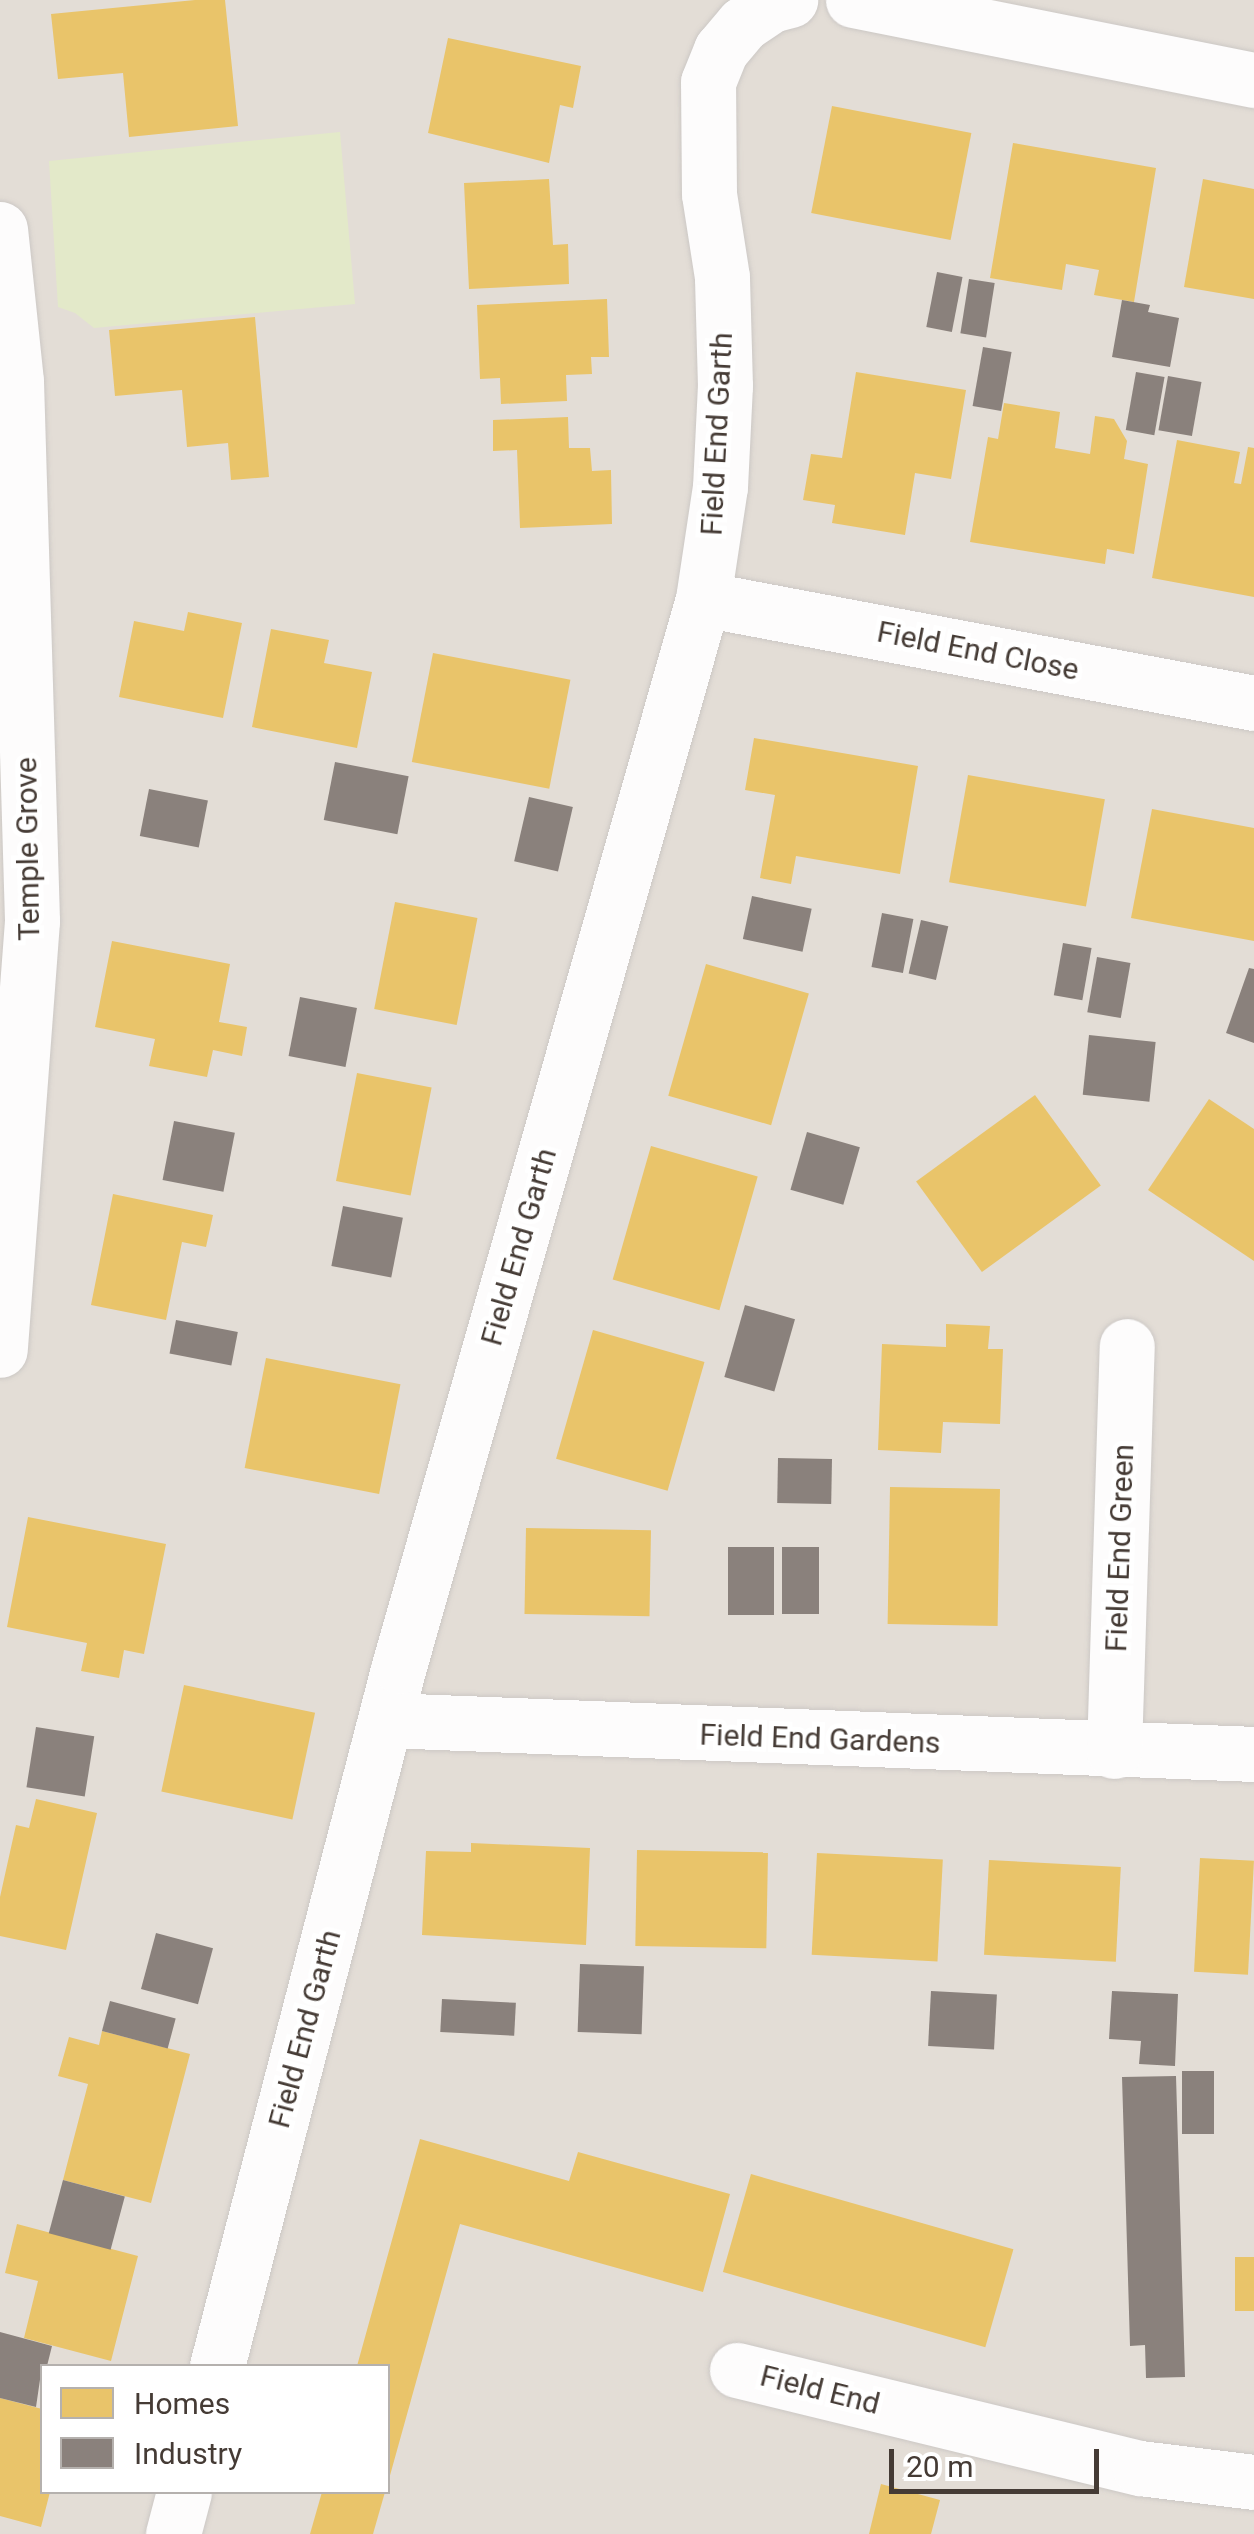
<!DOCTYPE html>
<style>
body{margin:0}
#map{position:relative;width:1254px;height:2534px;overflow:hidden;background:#efece9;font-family:Roboto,sans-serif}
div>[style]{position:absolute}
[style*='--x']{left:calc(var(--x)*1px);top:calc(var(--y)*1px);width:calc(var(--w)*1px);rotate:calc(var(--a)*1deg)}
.residential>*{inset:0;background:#e3ddd6}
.green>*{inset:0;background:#e3e9c9}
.homes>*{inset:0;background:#e9c46a;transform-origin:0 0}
.industry>*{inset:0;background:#8a817c;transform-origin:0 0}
.roads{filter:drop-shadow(0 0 2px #ccc8c5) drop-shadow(0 0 2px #ccc8c5)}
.minor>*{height:55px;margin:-27.5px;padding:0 27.5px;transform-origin:27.5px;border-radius:27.5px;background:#fdfcfc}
span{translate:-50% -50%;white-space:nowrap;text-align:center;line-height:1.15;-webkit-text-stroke:10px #fff;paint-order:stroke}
.street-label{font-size:30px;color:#453b35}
.legend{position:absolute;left:40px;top:2364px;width:350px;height:130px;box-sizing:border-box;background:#fff;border:2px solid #b5b1ae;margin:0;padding:12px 18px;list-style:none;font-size:30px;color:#453b35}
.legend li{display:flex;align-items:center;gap:20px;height:50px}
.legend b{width:50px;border:2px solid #b5b1ae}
.scale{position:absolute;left:889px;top:2449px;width:210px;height:45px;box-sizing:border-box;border:5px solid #453b35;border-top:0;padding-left:12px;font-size:30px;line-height:35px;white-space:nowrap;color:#453b35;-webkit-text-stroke:8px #fff;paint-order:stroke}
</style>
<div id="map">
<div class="residential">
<div style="clip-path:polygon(evenodd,0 0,1254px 0,1254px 2534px,0 2534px,0 0,42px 2366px,388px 2366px,388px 2492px,42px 2492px,42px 2366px)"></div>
</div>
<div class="green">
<div style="clip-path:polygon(340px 132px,355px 304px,94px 328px,75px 313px,58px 307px,49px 161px)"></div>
</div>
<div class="homes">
<div style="clip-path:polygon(195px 0,225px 0,238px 126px,129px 137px,123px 73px,58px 79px,51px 14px)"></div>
<div style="clip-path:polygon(448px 38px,581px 66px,573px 108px,560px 105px,549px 163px,428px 133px)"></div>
<div style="left:832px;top:106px;width:142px;height:109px;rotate:11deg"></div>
<div style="clip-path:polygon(1013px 143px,1156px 168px,1134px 302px,1094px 295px,1099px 270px,1066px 264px,1062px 290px,990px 278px)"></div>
<div style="clip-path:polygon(549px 179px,553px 245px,568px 244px,569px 284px,469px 289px,464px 183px)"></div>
<div style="clip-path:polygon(1203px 179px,1254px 189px,1254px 299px,1184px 287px)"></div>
<div style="clip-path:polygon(607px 299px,609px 357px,591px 357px,592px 374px,566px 375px,567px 401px,501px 404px,500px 378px,480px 379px,477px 305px)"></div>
<div style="clip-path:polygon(255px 317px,269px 477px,231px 480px,228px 443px,187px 447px,182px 390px,115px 396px,109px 330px)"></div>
<div style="clip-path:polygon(856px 372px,966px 390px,951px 479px,915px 473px,905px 535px,832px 523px,835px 505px,803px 500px,811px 454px,842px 458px)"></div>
<div style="clip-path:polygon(1004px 403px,1060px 412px,1055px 448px,1090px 454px,1095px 416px,1114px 419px,1127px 441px,1124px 459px,1148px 464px,1134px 554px,1107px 549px,1105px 564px,970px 542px,988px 437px,998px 439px)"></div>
<div style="clip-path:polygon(568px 417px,569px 448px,590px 448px,592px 471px,611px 470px,612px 524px,520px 528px,517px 450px,493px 451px,493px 420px)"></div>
<div style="clip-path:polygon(1177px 440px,1240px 452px,1234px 483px,1241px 484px,1248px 447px,1254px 448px,1254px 597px,1152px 578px)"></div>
<div style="clip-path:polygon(188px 612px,242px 623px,223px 718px,119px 697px,134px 621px,184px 631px)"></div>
<div style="clip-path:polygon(271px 629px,329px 640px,324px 663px,372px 672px,357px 748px,252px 727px)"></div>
<div style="left:433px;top:653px;width:140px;height:111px;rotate:11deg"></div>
<div style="clip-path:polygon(754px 738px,918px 766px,900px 874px,796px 856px,791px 884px,760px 878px,775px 795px,745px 790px)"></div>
<div style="left:968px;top:775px;width:139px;height:109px;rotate:10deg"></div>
<div style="clip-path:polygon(1152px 809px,1254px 828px,1254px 941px,1131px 918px)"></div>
<div style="left:395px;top:902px;width:84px;height:109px;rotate:11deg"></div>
<div style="clip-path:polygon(112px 941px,230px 964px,219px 1022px,247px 1027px,242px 1056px,213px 1050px,207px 1077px,149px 1066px,155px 1039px,95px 1027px)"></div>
<div style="left:706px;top:964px;width:107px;height:137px;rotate:16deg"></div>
<div style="left:357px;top:1073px;width:76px;height:110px;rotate:11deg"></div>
<div style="left:1035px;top:1095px;width:112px;height:147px;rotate:54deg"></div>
<div style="clip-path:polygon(1209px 1099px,1254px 1129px,1254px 1261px,1148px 1190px)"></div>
<div style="left:651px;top:1146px;width:111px;height:139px;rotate:16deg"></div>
<div style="clip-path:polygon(113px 1194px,213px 1215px,206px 1247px,182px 1242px,166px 1320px,91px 1305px)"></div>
<div style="clip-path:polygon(946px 1324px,990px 1326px,988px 1349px,1003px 1349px,1000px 1424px,943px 1422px,941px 1453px,878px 1450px,882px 1344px,946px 1347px)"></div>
<div style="left:593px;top:1330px;width:116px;height:134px;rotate:16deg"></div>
<div style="left:266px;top:1358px;width:137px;height:112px;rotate:11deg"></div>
<div style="left:890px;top:1487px;width:110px;height:137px;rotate:1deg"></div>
<div style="clip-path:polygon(28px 1517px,166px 1544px,144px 1654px,124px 1650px,119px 1678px,81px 1671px,87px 1643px,7px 1627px)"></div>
<div style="left:526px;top:1528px;width:125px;height:86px;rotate:1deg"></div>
<div style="left:184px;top:1685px;width:134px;height:109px;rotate:12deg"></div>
<div style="clip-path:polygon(36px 1799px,97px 1813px,66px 1950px,0 1936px,0 1897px,16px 1825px,29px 1828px)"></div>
<div style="clip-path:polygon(471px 1843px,590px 1848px,586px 1945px,422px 1935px,426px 1851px,471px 1852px)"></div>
<div style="left:637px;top:1850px;width:131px;height:96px;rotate:1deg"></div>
<div style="left:817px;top:1853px;width:126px;height:102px;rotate:3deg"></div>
<div style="left:1200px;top:1858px;width:54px;height:114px;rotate:3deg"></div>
<div style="left:989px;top:1860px;width:132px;height:95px;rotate:3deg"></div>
<div style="clip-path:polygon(102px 2031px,190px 2054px,151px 2203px,63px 2180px,88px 2084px,58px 2076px,69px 2037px,99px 2045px)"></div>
<div style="clip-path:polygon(420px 2139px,569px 2181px,578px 2152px,730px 2194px,703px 2292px,460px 2224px,389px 2479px,388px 2366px,357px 2366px)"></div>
<div style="left:751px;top:2174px;width:273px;height:102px;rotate:16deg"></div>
<div style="clip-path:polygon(17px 2224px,138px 2256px,111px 2361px,24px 2338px,38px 2281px,5px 2273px)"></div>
<div style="left:1235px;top:2257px;width:19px;height:54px"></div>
<div style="clip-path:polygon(0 2398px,42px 2409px,42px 2492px,50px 2492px,41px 2527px,0 2516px)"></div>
<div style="clip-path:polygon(881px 2484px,940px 2500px,931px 2534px,869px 2534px)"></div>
<div style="clip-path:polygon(322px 2492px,385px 2492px,373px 2534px,310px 2534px)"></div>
</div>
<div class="industry">
<div style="left:937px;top:272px;width:26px;height:56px;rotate:11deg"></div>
<div style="left:969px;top:279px;width:26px;height:55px;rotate:9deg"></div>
<div style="clip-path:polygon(1122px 300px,1150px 305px,1148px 312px,1179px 318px,1170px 367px,1112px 357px)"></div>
<div style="left:983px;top:347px;width:29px;height:60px;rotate:10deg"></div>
<div style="left:1136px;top:372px;width:29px;height:59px;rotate:10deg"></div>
<div style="left:1168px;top:376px;width:34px;height:55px;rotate:10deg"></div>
<div style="left:335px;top:762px;width:75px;height:59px;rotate:11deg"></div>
<div style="left:149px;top:789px;width:60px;height:48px;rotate:11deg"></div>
<div style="left:529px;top:797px;width:45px;height:66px;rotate:13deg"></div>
<div style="left:752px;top:896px;width:61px;height:44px;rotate:12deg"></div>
<div style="left:882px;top:913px;width:32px;height:55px;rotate:11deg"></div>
<div style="left:921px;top:920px;width:28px;height:55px;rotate:13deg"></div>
<div style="left:1063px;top:943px;width:29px;height:53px;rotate:10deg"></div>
<div style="left:1097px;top:957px;width:34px;height:56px;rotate:10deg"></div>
<div style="clip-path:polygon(1249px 968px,1254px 969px,1254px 1043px,1226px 1033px)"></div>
<div style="left:300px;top:997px;width:58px;height:60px;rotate:11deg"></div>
<div style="left:1089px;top:1035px;width:67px;height:60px;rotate:6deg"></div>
<div style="left:174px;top:1121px;width:62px;height:60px;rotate:11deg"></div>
<div style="left:807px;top:1132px;width:55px;height:60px;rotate:16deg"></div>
<div style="left:343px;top:1206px;width:61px;height:61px;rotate:11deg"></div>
<div style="left:745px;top:1305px;width:52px;height:75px;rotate:16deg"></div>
<div style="left:176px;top:1320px;width:63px;height:34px;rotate:11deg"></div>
<div style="left:778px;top:1458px;width:54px;height:45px;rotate:1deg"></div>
<div style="left:728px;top:1547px;width:46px;height:68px"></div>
<div style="left:782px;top:1547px;width:37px;height:67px"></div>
<div style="left:36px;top:1727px;width:59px;height:61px;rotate:9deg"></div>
<div style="left:156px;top:1933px;width:59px;height:58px;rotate:15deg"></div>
<div style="left:580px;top:1964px;width:64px;height:68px;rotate:2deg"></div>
<div style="left:931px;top:1991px;width:66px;height:55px;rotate:3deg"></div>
<div style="clip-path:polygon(1112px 1991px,1178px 1994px,1175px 2066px,1139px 2064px,1141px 2041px,1109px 2039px)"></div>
<div style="left:442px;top:1999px;width:74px;height:33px;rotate:3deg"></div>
<div style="left:110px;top:2001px;width:68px;height:31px;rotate:15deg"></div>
<div style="left:1182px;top:2071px;width:32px;height:63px"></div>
<div style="clip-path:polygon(1176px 2076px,1185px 2377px,1146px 2378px,1145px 2345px,1130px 2346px,1122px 2077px)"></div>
<div style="left:63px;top:2180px;width:64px;height:55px;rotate:15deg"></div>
<div style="clip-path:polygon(0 2332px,52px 2346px,47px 2366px,42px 2366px,36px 2407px,0 2398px)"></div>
</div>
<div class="roads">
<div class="minor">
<div style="--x:853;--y:0;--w:409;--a:11.3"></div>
<div style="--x:0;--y:229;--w:153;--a:84"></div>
<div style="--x:16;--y:381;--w:540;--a:88.3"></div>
<div style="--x:32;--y:921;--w:430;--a:94.3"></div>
<div style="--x:703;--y:599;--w:561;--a:10.69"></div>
<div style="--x:386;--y:1720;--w:869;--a:2.24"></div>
<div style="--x:1114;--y:1751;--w:405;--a:-88.2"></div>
<div style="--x:217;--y:2366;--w:723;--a:-75.43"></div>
<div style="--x:399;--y:1666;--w:1109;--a:-74.1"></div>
<div style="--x:703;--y:599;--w:113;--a:-81.4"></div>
<div style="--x:720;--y:487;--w:101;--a:-87.2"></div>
<div style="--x:725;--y:386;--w:109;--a:-91.6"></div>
<div style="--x:722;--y:277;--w:84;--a:-98.9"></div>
<div style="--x:709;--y:194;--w:112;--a:-90.5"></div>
<div style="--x:708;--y:82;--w:35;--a:-68"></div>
<div style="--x:721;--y:50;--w:34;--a:-50"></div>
<div style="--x:743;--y:24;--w:34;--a:-34"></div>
<div style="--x:771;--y:5;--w:20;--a:-15"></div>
<div style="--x:737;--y:2370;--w:415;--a:13.7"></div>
<div style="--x:1140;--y:2468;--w:115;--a:7"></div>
<div style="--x:173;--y:2534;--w:43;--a:-75.3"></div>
</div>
</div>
<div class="street-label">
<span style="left:717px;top:434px;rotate:-87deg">Field End Garth</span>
<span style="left:978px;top:651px;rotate:11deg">Field End Close</span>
<span style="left:28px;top:849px;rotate:-91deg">Temple Grove</span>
<span style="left:519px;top:1247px;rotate:-74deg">Field End Garth</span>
<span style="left:1120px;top:1548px;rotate:-88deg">Field End Green</span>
<span style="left:820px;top:1739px;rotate:2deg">Field End Gardens</span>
<span style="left:305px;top:2029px;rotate:-75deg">Field End Garth</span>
<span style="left:820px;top:2390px;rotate:14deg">Field End</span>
</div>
<ul class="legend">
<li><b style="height:28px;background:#e9c46a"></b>Homes</li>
<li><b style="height:28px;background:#8a817c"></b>Industry</li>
</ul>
<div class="scale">20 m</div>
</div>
